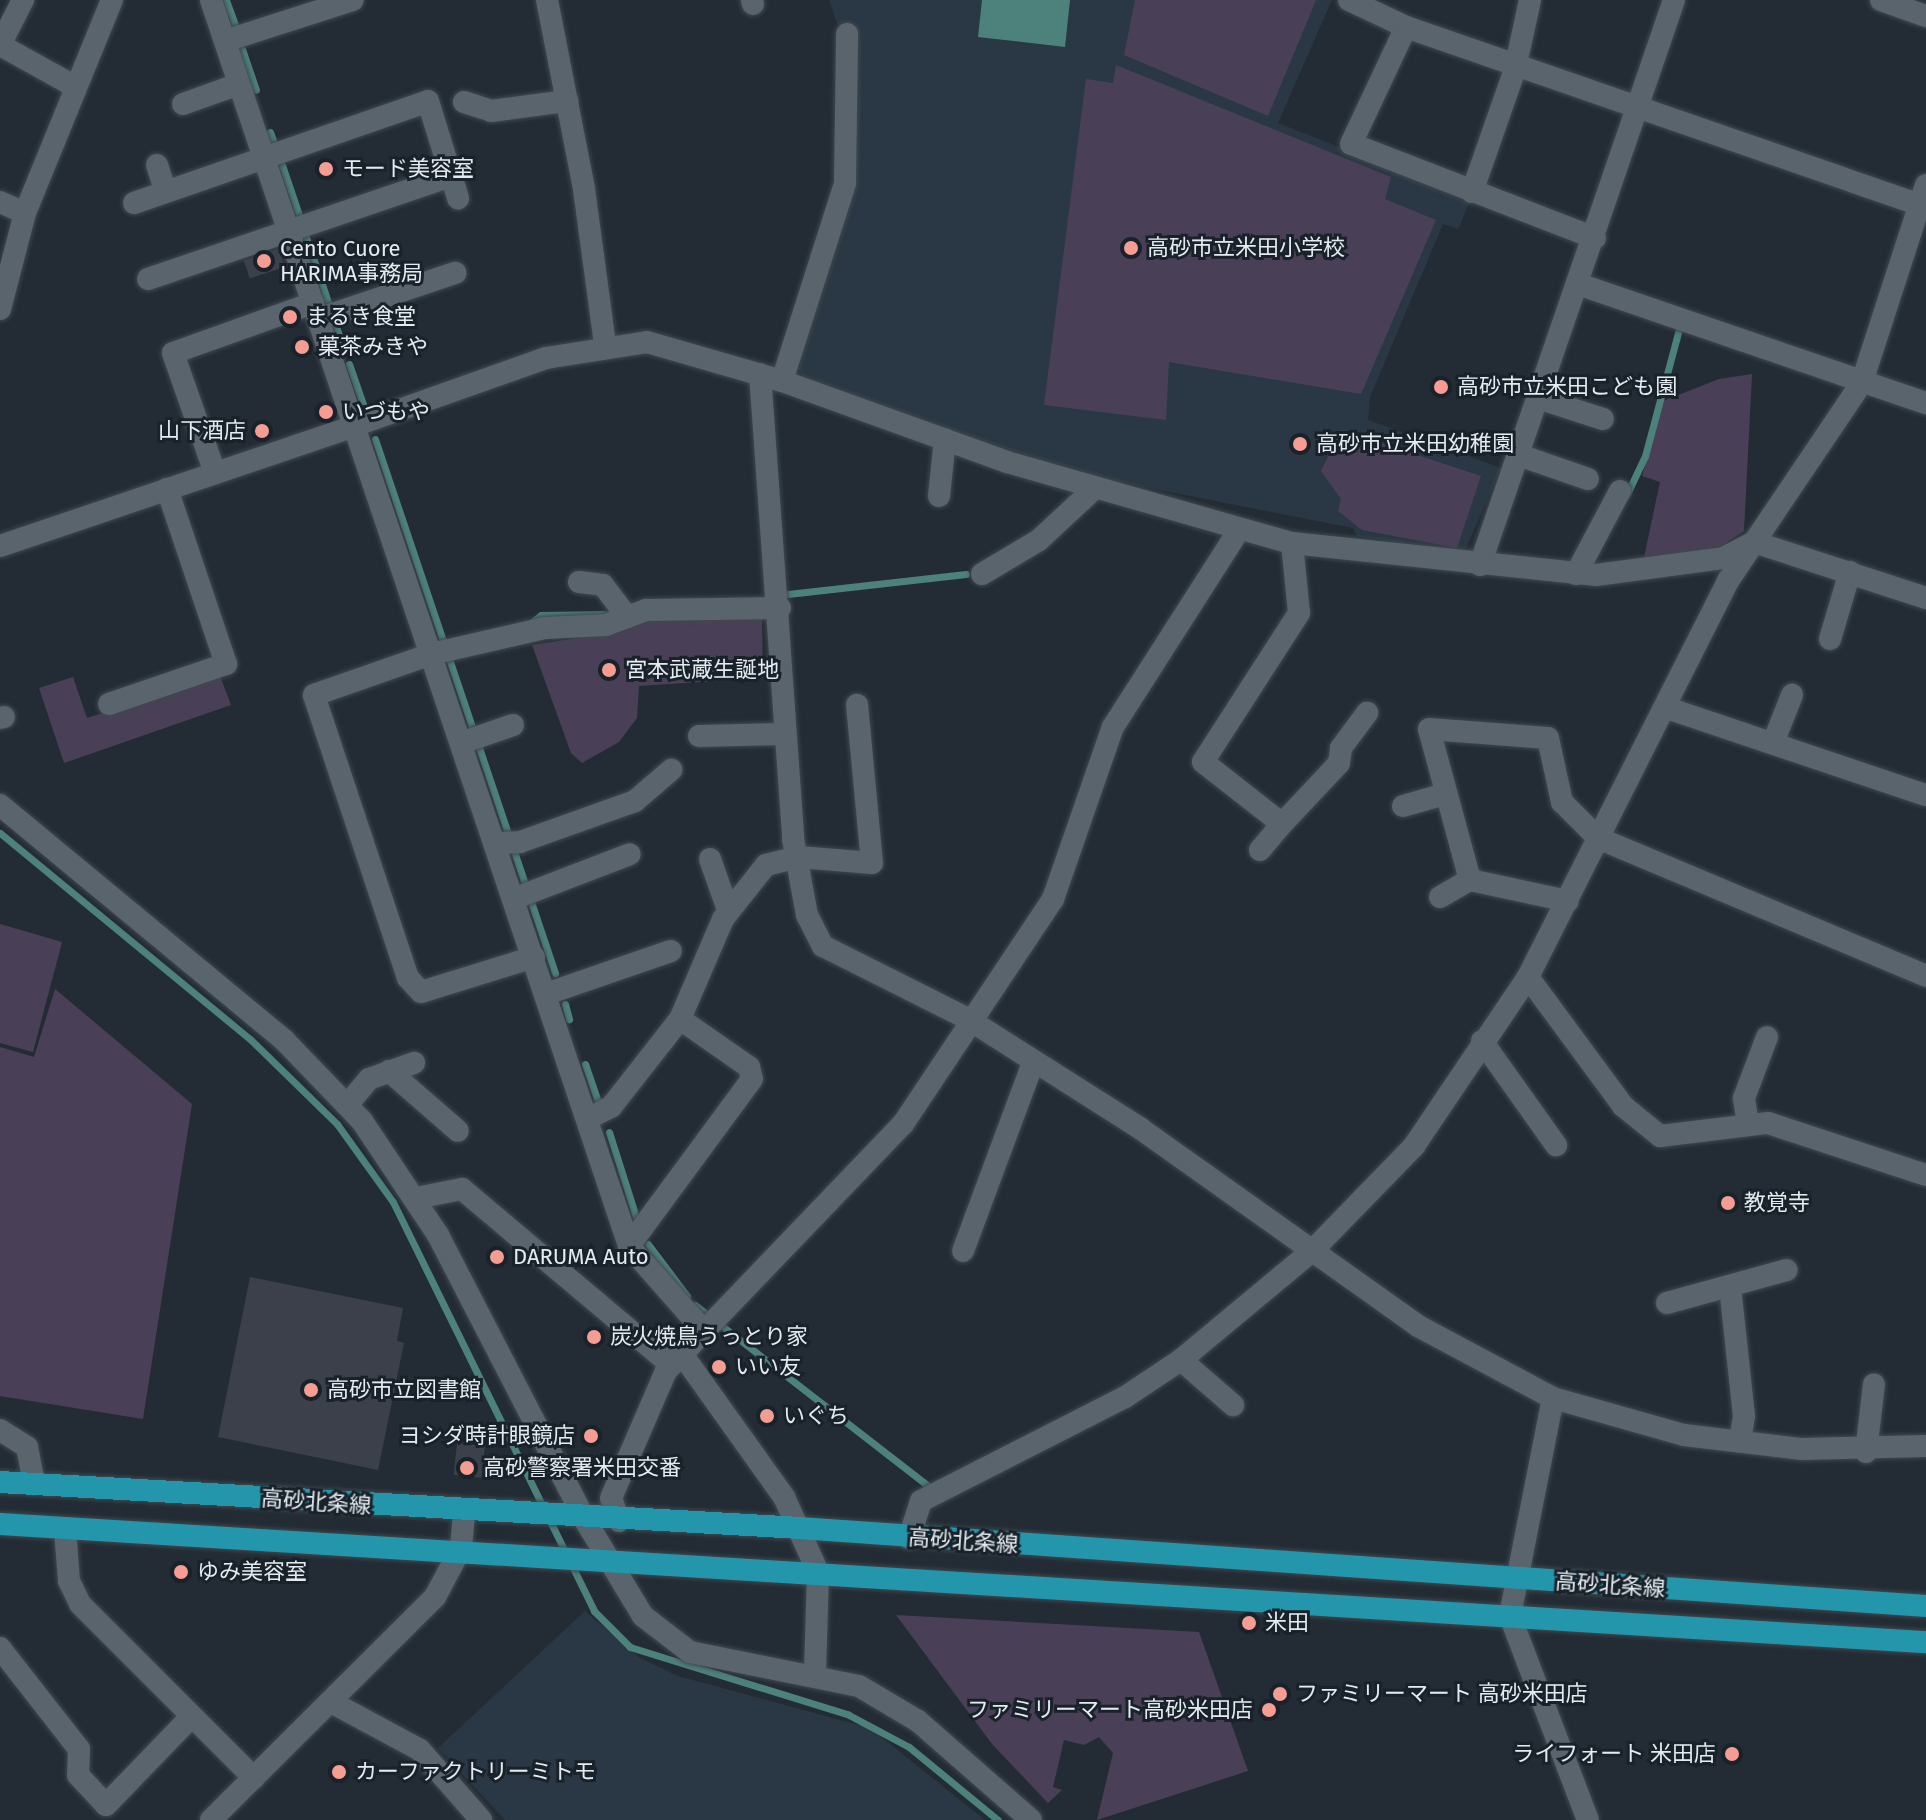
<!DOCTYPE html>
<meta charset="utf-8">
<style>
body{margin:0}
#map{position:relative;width:1926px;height:1820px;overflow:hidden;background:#232c34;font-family:"Fira Sans","Noto Sans JP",sans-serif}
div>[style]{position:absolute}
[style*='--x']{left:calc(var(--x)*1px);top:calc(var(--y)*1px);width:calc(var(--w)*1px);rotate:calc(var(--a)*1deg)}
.built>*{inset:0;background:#293844}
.green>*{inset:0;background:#494057}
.water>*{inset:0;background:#4d817c}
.stream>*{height:7px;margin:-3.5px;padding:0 3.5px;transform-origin:3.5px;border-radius:3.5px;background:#4d817c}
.building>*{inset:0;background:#3c404b;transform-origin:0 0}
.roads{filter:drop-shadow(0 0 2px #40484f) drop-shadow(0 0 2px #40484f)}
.minor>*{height:22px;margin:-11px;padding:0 11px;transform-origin:11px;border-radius:11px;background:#5a646d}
.tertiary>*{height:22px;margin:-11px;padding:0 11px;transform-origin:11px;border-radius:11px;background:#5a646d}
.primary>*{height:22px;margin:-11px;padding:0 11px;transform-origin:11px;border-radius:11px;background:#2496ac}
.dots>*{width:22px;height:22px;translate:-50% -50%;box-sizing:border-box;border:4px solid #19222a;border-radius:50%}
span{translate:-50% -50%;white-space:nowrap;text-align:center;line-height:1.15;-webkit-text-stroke:6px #19222a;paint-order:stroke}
.poi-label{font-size:22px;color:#e4ebf0}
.left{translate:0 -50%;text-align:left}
.right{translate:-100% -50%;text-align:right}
.street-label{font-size:22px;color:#e4ebf0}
</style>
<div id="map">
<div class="built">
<div style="clip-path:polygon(829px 0,1332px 0,1278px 123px,1471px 199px,1458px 229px,1443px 224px,1370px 397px,1368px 420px,1501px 468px,1464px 553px,1357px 536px,1353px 528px,1088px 476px,989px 447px,803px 377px,796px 366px,849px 177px,856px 27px,838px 26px)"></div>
<div style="clip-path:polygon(585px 1611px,640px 1658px,678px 1676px,870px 1728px,985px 1820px,505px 1820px,438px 1748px)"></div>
</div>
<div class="green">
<div style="clip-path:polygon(1135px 0,1316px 0,1268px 116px,1124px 55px)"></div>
<div style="clip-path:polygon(1116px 65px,1391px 177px,1385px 199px,1436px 220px,1361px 394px,1169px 362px,1166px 420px,1044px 405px,1086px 79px,1113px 83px)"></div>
<div style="clip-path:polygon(1752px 374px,1744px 531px,1721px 546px,1643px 562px,1660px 482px,1642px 476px,1663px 401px,1719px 379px)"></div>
<div style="clip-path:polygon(1341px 430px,1481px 476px,1457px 548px,1362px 530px,1338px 511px,1341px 499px,1321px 471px)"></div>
<div style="clip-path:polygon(653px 617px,762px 618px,763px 678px,639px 686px,637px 718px,619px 742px,582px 763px,571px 753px,532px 645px,611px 633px)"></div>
<div style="clip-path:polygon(220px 676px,231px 705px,64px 763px,39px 688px,73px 677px,87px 718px)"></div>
<div style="clip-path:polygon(0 924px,62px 942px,33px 1052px,0 1043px)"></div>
<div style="clip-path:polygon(55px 989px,192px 1104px,143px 1419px,0 1396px,0 1047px,34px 1057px)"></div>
<div style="clip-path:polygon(896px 1615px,1199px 1632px,1248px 1771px,1097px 1820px,1113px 1753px,1099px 1737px,1084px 1745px,1064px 1740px,1053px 1787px,1062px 1790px,1048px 1803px,992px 1744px)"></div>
</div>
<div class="water">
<div style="clip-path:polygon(982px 0,1070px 0,1065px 47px,978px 37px)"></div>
</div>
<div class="stream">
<div style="--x:226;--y:0;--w:32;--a:70"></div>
<div style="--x:242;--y:49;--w:43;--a:71.1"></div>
<div style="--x:270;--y:132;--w:12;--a:70"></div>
<div style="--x:282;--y:165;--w:56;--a:71.2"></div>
<div style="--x:306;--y:237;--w:75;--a:71.3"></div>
<div style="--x:334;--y:320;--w:25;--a:72"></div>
<div style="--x:349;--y:364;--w:46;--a:70.8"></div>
<div style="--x:375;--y:439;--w:564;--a:71.37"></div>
<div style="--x:1627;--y:494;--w:42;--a:-64.7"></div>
<div style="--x:1645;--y:456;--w:131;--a:-75"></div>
<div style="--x:788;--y:594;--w:179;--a:-6.4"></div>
<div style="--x:532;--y:622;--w:11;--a:-38"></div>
<div style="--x:541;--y:615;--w:70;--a:-0.8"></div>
<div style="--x:0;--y:833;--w:324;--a:39.5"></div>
<div style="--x:250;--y:1039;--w:122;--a:44.3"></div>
<div style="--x:337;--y:1124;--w:96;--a:54.3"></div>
<div style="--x:393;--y:1202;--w:456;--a:63.8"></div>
<div style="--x:594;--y:1611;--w:51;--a:45"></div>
<div style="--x:630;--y:1647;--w:229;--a:17.2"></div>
<div style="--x:849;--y:1715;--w:68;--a:28.1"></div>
<div style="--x:909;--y:1747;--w:115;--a:39.4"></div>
<div style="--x:565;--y:1004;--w:16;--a:75"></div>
<div style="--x:585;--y:1064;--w:37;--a:71"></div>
<div style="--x:609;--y:1132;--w:89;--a:72.4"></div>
<div style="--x:648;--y:1244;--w:65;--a:53.1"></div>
<div style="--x:695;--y:1305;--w:300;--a:37.8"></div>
</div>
<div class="building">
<div style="left:279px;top:249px;width:19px;height:37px;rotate:72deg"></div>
<div style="clip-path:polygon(250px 1277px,403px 1308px,397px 1341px,404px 1343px,378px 1470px,218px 1437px)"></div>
<div style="left:457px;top:1443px;width:28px;height:32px;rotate:6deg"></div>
</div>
<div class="roads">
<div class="minor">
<div style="--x:211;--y:0;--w:1314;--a:71.45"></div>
<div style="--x:629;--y:1246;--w:112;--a:48.6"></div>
<div style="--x:547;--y:0;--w:193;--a:78.9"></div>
<div style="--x:584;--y:189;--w:156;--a:82.3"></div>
<div style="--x:752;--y:0;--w:4;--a:76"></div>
<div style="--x:1349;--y:0;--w:63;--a:25.3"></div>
<div style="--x:1881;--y:0;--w:48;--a:19.6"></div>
<div style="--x:225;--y:41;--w:134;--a:-17.8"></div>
<div style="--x:0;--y:45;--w:85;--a:29"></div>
<div style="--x:0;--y:45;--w:51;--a:-62.9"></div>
<div style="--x:464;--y:102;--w:28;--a:18"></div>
<div style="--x:491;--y:111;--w:77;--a:-7.5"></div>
<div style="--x:183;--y:104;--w:59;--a:-19.7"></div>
<div style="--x:157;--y:165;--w:28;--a:72"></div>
<div style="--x:1472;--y:192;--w:130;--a:-70.7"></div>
<div style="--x:1515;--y:69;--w:71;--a:-77.7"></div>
<div style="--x:0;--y:202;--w:27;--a:24"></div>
<div style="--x:134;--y:203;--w:311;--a:-19.1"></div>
<div style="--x:428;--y:101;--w:102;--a:72.8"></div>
<div style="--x:1595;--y:238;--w:261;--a:-158.9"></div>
<div style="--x:1351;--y:144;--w:129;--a:-64.8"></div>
<div style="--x:1406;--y:27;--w:550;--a:19.09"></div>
<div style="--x:148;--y:279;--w:322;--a:-18.8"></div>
<div style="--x:1581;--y:285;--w:365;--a:18.9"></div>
<div style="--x:0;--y:309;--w:99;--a:-75.4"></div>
<div style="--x:25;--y:213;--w:230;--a:-67.8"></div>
<div style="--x:318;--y:319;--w:145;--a:-18.6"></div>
<div style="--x:760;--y:374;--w:466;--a:85.9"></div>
<div style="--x:793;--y:839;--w:77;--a:79.6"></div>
<div style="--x:807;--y:915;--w:35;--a:63"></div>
<div style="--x:823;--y:946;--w:162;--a:26.7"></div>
<div style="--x:968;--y:1019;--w:205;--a:32.4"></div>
<div style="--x:1141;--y:1129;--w:340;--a:35.4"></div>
<div style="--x:1418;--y:1326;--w:153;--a:28.1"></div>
<div style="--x:1553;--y:1398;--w:136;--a:15.8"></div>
<div style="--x:1684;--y:1435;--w:119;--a:6.8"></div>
<div style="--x:1802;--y:1449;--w:124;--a:-1.4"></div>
<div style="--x:782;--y:381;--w:208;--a:-72.3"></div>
<div style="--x:845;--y:183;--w:149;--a:-89.2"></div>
<div style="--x:1541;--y:399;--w:65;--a:17.9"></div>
<div style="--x:354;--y:426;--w:204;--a:-19.5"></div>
<div style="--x:546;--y:358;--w:102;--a:-9"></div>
<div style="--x:647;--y:342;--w:141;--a:16.1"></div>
<div style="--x:782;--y:381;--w:239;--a:19.8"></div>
<div style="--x:1007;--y:462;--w:296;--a:15.9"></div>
<div style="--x:1292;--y:543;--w:306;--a:6"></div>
<div style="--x:1596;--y:575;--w:128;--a:-7.6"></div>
<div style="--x:1723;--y:558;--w:35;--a:-27"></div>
<div style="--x:1754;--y:542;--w:181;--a:18"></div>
<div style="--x:1519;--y:455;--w:73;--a:19.2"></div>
<div style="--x:215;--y:473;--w:127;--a:-109.3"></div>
<div style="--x:173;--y:353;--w:149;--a:-19.7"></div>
<div style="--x:939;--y:496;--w:57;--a:-84"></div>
<div style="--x:1292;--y:543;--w:70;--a:84.3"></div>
<div style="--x:1299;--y:613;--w:177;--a:122.8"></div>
<div style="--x:1203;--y:762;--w:100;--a:38.1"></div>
<div style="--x:1282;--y:824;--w:83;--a:-46.9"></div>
<div style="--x:1339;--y:763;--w:15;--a:-82"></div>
<div style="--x:1341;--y:748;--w:44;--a:-53.4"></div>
<div style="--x:1480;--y:565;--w:597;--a:-71.05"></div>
<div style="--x:982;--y:574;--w:66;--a:-30.8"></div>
<div style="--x:1039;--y:540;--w:76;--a:-42.9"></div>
<div style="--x:1576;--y:574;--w:94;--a:-62.1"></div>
<div style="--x:579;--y:582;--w:24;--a:7"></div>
<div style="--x:603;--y:585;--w:40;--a:53"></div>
<div style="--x:1830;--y:639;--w:70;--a:-73.4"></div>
<div style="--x:109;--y:704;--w:124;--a:-18.9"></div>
<div style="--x:226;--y:664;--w:185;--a:-108.6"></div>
<div style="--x:1667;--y:708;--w:273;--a:18.6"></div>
<div style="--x:0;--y:718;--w:4;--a:-14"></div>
<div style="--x:699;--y:736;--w:82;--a:-1.4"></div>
<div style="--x:461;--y:743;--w:55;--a:-19.1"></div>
<div style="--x:1773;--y:743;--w:52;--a:-68.4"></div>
<div style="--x:1403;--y:806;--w:44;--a:-15.9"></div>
<div style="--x:496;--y:843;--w:24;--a:-2"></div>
<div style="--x:520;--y:842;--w:122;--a:-19.6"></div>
<div style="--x:635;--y:801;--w:48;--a:-40.7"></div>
<div style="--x:1260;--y:850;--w:34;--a:-50"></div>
<div style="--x:710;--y:859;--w:54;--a:70.6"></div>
<div style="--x:1470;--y:880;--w:156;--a:-105.2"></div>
<div style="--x:1429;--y:729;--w:119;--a:4.3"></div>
<div style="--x:1548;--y:738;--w:66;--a:77.7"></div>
<div style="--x:1562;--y:802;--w:51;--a:45"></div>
<div style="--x:1598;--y:838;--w:356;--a:22.8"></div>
<div style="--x:1440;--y:897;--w:34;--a:-30"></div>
<div style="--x:1470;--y:880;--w:100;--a:12.1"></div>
<div style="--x:513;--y:899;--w:125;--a:-21"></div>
<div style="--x:534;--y:957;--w:118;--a:162.8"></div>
<div style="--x:421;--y:992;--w:19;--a:-133"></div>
<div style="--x:408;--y:978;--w:298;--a:-108.4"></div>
<div style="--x:314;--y:695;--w:124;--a:-19.3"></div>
<div style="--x:431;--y:654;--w:117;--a:-12.8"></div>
<div style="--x:545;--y:628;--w:61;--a:-2.8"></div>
<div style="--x:606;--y:625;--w:43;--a:-20.6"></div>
<div style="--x:646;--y:610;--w:134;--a:-0.9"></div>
<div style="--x:1528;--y:977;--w:160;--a:53.6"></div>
<div style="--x:1623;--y:1106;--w:48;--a:39"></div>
<div style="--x:1660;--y:1136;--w:109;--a:-6.9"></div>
<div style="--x:1768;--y:1123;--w:166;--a:18.2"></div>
<div style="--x:546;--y:994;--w:132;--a:-19"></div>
<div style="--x:680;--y:1019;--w:109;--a:-66.7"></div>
<div style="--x:723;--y:919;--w:69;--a:-51.5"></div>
<div style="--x:766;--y:865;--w:34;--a:-14"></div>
<div style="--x:799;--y:857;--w:73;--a:4.7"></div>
<div style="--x:872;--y:863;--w:159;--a:-95.4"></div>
<div style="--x:1482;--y:1041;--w:128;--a:54.6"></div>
<div style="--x:389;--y:1071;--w:91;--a:41"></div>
<div style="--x:348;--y:1104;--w:33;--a:-50"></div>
<div style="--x:369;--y:1079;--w:48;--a:-19.6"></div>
<div style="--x:587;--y:1119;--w:27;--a:-27"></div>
<div style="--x:611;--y:1107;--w:112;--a:-51.9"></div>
<div style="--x:680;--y:1019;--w:84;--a:34.8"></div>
<div style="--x:749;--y:1067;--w:12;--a:76"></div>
<div style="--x:752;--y:1079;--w:207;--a:126.4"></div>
<div style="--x:1748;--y:1124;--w:26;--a:-99"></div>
<div style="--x:1744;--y:1098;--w:65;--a:-69.3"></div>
<div style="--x:416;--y:1198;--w:47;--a:-11.1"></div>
<div style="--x:462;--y:1189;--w:273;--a:40.1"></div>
<div style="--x:963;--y:1251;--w:201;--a:-69.6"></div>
<div style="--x:1730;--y:1287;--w:130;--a:83.8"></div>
<div style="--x:1744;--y:1416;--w:26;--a:99"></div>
<div style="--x:1667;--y:1303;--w:124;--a:-15.4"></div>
<div style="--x:682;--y:1354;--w:176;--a:54.5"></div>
<div style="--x:784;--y:1497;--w:82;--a:65.6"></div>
<div style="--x:818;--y:1572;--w:103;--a:91.7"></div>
<div style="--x:1181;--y:1360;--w:69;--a:40.9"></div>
<div style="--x:1553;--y:1398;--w:222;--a:101.2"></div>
<div style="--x:1510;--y:1616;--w:218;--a:69.1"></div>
<div style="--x:0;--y:1430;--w:32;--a:32"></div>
<div style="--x:27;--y:1447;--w:38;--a:79"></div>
<div style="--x:1866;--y:1452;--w:68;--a:-83.3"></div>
<div style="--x:619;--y:1521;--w:24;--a:-109"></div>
<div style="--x:611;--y:1498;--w:138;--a:-66.6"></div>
<div style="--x:666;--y:1371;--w:342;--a:-46.2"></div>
<div style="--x:903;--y:1124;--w:270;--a:-56.3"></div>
<div style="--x:1053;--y:899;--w:182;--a:-70.8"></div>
<div style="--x:1113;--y:727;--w:234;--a:-57.4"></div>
<div style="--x:65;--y:1530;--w:51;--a:85.5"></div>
<div style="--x:69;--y:1581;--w:25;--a:64"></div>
<div style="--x:80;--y:1604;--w:246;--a:45"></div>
<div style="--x:909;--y:1538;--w:39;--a:-72"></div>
<div style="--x:921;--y:1501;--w:229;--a:-27"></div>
<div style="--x:1125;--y:1397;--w:67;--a:-33.5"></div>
<div style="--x:1181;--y:1360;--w:173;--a:-39.8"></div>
<div style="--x:1314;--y:1249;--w:144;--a:-45.8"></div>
<div style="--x:1414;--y:1146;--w:204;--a:-56"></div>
<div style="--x:1528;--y:977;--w:444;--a:-63.2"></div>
<div style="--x:1728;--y:581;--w:240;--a:-56"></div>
<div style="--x:1862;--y:382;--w:207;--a:-72"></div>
<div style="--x:0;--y:1648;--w:128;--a:52"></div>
<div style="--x:79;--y:1749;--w:26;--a:92"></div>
<div style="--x:78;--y:1775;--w:41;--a:47"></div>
<div style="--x:106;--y:1805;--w:122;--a:-46"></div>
<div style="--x:331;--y:1702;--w:101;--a:28.3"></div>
<div style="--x:420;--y:1750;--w:93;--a:48.9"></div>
<div style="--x:211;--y:1820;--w:316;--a:-44.9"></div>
<div style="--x:435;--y:1597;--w:55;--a:-62"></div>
<div style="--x:461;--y:1548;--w:36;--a:-85"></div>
</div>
<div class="tertiary">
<div style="--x:0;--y:546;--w:374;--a:-18.7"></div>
<div style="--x:0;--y:805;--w:369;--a:39.6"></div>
<div style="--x:284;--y:1040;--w:112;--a:46.1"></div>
<div style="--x:362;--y:1121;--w:137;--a:56.3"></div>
<div style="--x:438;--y:1235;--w:321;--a:62.7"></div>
<div style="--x:585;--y:1520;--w:112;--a:58.9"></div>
<div style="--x:643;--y:1616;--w:59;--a:37.5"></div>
<div style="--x:690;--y:1652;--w:172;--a:11.4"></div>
<div style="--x:859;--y:1686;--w:69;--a:30.7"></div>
<div style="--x:918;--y:1721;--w:150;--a:41.2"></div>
</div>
<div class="primary">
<div style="--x:0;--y:1482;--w:800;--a:3.29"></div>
<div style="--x:799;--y:1528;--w:1130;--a:3.96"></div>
<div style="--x:0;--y:1524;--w:1930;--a:3.51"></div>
</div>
</div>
<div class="dots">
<div style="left:326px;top:169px;background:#f59c93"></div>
<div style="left:1131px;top:248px;background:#f59c93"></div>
<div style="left:264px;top:261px;background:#f59c93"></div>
<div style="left:290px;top:317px;background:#f59c93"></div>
<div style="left:302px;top:347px;background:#f59c93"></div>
<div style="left:1441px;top:387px;background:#f59c93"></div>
<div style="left:326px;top:412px;background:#f59c93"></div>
<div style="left:262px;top:431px;background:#f59c93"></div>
<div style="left:1300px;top:444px;background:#f59c93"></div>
<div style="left:609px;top:670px;background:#f59c93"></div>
<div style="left:1728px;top:1203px;background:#f59c93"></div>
<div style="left:497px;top:1257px;background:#f59c93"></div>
<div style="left:594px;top:1337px;background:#f59c93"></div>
<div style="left:719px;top:1367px;background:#f59c93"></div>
<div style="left:311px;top:1390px;background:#f59c93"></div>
<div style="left:767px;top:1416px;background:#f59c93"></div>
<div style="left:591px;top:1436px;background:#f59c93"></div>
<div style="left:467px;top:1468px;background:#f59c93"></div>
<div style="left:181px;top:1572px;background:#f59c93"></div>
<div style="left:1249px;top:1623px;background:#f59c93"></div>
<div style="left:1280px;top:1694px;background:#f59c93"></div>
<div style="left:1269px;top:1710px;background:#f59c93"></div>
<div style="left:1732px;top:1754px;background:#f59c93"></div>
<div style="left:339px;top:1772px;background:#f59c93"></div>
</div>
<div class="poi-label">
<span class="left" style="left:342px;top:169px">モード美容室</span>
<span class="left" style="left:280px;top:261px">Cento Cuore<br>HARIMA事務局</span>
<span class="left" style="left:1147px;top:248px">高砂市立米田小学校</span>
<span class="left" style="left:306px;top:317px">まるき食堂</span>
<span class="left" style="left:318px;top:347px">菓茶みきや</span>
<span class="left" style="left:1457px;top:387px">高砂市立米田こども園</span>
<span class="left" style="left:342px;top:412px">いづもや</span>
<span class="right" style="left:246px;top:431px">山下酒店</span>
<span class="left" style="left:1316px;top:444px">高砂市立米田幼稚園</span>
<span class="left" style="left:625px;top:670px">宮本武蔵生誕地</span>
<span class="left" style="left:1744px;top:1203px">教覚寺</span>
<span class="left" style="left:513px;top:1257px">DARUMA Auto</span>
<span class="left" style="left:610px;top:1337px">炭火焼鳥うっとり家</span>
<span class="left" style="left:735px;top:1367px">いい友</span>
<span class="left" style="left:327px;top:1390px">高砂市立図書館</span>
<span class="left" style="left:783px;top:1416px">いぐち</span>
<span class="right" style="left:575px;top:1436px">ヨシダ時計眼鏡店</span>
<span class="left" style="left:483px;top:1468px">高砂警察署米田交番</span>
<span class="left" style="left:197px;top:1572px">ゆみ美容室</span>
<span class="left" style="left:1265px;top:1623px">米田</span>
<span class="left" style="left:1296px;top:1694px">ファミリーマート 高砂米田店</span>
<span class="right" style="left:1253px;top:1710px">ファミリーマート高砂米田店</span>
<span class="right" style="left:1716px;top:1754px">ライフォート 米田店</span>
<span class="left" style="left:355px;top:1772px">カーファクトリーミトモ</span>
</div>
<div class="street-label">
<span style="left:316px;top:1502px;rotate:4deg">高砂北条線</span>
<span style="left:963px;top:1541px;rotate:4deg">高砂北条線</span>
<span style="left:1610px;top:1585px;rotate:4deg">高砂北条線</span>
</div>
</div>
